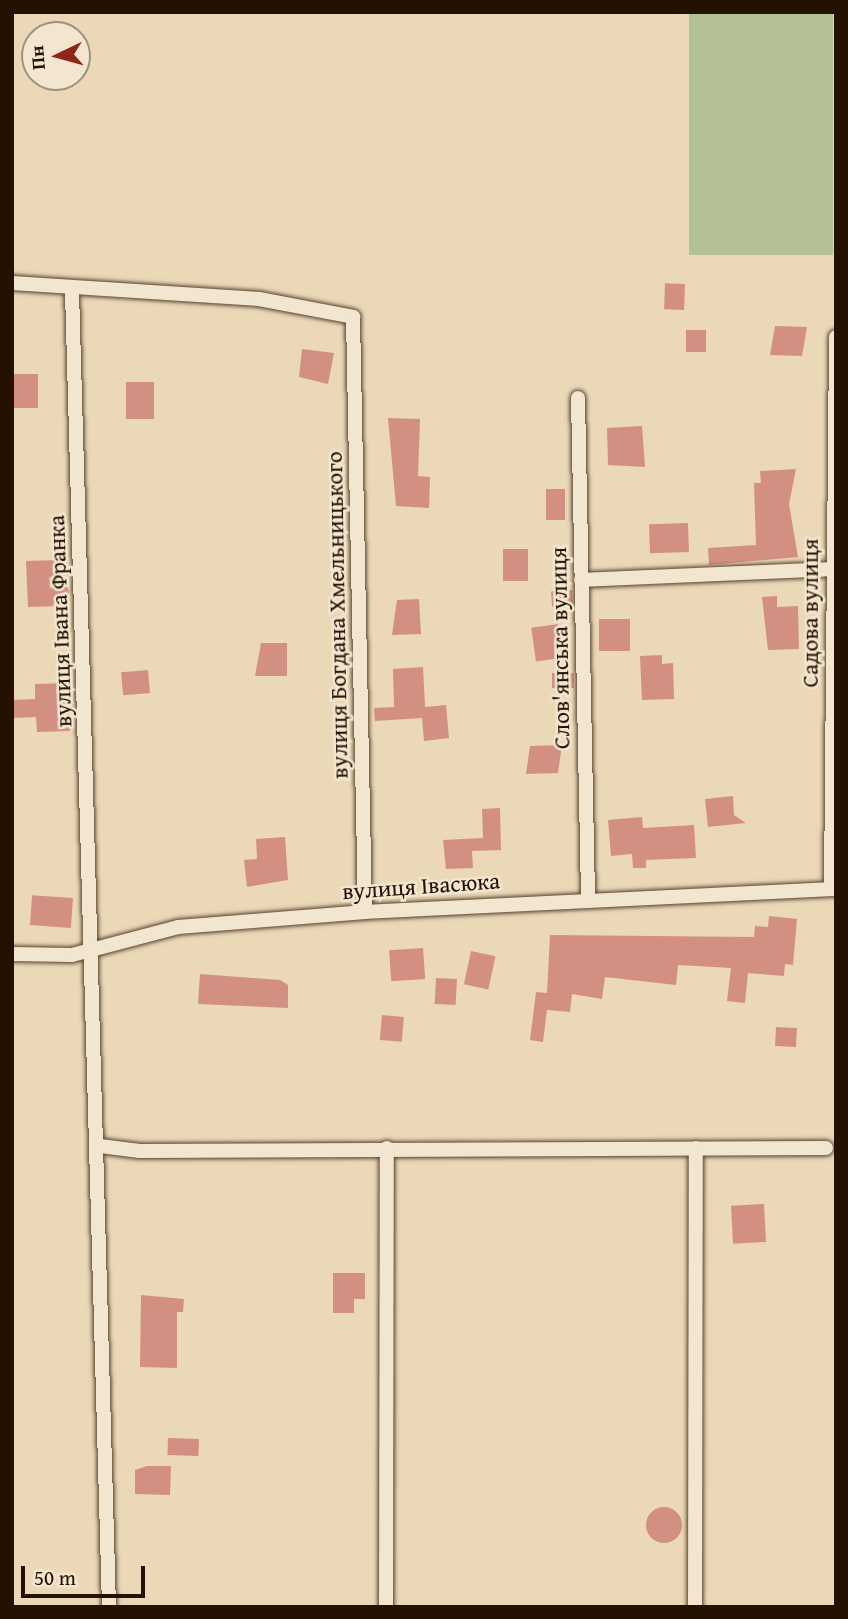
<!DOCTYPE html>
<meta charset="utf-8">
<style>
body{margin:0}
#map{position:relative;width:848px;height:1619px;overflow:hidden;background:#ebd8b7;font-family:"Gentium Book Plus",serif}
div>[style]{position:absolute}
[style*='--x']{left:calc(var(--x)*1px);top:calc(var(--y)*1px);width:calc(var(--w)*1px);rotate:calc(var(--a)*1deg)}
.green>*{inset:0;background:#b2c093;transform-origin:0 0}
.building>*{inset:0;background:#d39082;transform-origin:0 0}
.round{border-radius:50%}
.roads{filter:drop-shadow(0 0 2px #56432e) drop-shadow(0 0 2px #56432e)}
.minor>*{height:14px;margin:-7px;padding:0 7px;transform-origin:7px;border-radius:7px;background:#f2e6d0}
span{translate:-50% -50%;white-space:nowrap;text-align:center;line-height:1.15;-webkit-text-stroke:5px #f2e6d0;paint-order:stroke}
.street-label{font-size:23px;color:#241101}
.frame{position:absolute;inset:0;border:14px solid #241101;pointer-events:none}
.north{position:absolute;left:21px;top:21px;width:70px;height:70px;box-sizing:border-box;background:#f2e6d0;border:2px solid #a0917d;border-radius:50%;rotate:265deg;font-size:19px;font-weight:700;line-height:28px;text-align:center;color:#241101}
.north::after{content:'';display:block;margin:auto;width:24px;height:32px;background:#8f2418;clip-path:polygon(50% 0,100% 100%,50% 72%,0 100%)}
.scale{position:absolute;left:21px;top:1566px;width:124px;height:32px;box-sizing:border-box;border:4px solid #241101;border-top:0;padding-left:9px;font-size:21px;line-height:24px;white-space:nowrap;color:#241101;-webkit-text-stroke:5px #f2e6d0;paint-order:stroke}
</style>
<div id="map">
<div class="green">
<div style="left:689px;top:12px;width:144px;height:243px"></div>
</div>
<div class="building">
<div style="left:685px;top:284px;width:26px;height:20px;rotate:92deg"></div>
<div style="clip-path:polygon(775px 326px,807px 327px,802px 356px,770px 355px)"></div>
<div style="left:686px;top:330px;width:20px;height:22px"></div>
<div style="clip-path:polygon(302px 349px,334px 353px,328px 384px,299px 377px)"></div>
<div style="left:38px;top:374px;width:34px;height:26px;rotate:90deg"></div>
<div style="left:126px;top:382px;width:28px;height:37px"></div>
<div style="clip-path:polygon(388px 418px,420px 419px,418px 476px,430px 477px,429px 508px,396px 506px)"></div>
<div style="clip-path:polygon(642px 426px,645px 467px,608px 465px,607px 428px)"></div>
<div style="clip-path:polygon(796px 469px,789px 504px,798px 557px,709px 565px,708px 548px,756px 545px,754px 483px,761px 483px,760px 471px)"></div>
<div style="left:546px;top:489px;width:19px;height:31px"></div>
<div style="left:688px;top:523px;width:29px;height:39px;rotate:88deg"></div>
<div style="left:528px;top:549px;width:32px;height:25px;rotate:90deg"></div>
<div style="clip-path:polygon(59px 560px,69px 593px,60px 593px,61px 606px,28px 607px,26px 561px)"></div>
<div style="left:572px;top:590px;width:15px;height:21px;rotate:86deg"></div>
<div style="clip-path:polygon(777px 596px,777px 607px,798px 606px,799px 649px,768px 650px,762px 597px)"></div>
<div style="clip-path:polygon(419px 599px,421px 634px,392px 635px,397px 600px)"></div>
<div style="left:599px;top:619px;width:31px;height:32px"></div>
<div style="left:558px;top:624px;width:34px;height:27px;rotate:82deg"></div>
<div style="clip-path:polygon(261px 643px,287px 643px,287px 676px,255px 676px)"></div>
<div style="clip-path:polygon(662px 655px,662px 664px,673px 663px,674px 699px,642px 700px,640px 656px)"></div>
<div style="clip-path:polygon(423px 667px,425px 707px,446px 705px,449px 738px,424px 741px,422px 718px,375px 721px,374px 708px,394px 707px,393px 669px)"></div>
<div style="left:148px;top:670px;width:23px;height:27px;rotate:85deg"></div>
<div style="left:552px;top:673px;width:22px;height:15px"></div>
<div style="clip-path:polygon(68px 683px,70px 731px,37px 732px,36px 717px,12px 718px,12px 700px,35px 699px,35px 684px)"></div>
<div style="clip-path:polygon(562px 745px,558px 773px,526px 774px,530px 746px)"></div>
<div style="clip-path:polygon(733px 796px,734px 815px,746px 823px,708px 827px,705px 799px)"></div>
<div style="clip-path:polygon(500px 808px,501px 850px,472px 851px,473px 868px,446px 869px,443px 840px,483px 838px,482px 809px)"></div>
<div style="clip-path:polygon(642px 817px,643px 828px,694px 825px,696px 858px,646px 860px,646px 868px,633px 868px,632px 854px,611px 856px,608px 820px)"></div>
<div style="clip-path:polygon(285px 837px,288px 880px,247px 887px,244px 860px,257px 859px,256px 839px)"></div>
<div style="left:73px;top:898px;width:30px;height:41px;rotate:94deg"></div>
<div style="clip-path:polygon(769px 916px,797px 919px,793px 965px,785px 964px,784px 976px,748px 973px,745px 1003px,727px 1001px,731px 968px,678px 965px,676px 985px,605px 977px,602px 999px,572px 994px,570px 1012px,547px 1010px,543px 1042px,530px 1040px,536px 992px,547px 993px,550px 935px,754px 937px,755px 926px,768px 927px)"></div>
<div style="left:423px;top:948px;width:31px;height:34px;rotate:86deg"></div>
<div style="left:471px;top:951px;width:25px;height:34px;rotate:12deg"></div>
<div style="clip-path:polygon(200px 974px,280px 980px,288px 985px,288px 1008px,198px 1004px)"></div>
<div style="left:436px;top:978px;width:21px;height:26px;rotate:3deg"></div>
<div style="left:382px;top:1015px;width:22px;height:25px;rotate:5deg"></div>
<div style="left:776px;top:1027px;width:21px;height:19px;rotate:3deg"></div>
<div style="left:764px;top:1204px;width:38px;height:33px;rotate:87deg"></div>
<div style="clip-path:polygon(333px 1273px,365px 1273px,365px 1299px,354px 1299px,354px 1313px,333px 1313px)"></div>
<div style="clip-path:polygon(141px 1295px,184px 1299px,183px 1312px,177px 1312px,177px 1368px,140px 1367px)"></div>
<div style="left:168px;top:1438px;width:31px;height:17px;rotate:2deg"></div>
<div style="clip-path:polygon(147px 1466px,171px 1466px,170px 1495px,135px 1494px,135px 1470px)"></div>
<div class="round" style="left:646px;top:1507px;width:36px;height:36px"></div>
</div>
<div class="roads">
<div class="minor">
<div style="--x:12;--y:283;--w:248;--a:3.7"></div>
<div style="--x:259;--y:299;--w:96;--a:10.8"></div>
<div style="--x:353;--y:317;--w:595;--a:88.84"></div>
<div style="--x:72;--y:291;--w:1317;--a:88.39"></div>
<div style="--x:578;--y:398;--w:500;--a:88.85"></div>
<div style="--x:581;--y:580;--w:252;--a:-2.5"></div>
<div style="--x:831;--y:889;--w:552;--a:-89.48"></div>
<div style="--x:12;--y:954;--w:60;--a:1"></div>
<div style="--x:72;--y:955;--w:110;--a:-14.8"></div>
<div style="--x:178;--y:927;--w:188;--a:-4.6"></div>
<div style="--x:365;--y:912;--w:472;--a:-2.8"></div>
<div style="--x:100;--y:1146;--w:40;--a:7.1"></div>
<div style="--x:140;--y:1151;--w:686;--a:-0.25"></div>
<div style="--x:386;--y:1607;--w:459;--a:-89.9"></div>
<div style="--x:695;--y:1607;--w:459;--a:-89.9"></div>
</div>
</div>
<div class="street-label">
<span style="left:810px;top:613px;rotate:-90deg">Садова вулиця</span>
<span style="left:337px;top:615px;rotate:-91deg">вулиця Богдана Хмельницького</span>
<span style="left:60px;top:621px;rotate:-92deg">вулиця Івана Франка</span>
<span style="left:560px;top:648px;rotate:-91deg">Слов'янська вулиця</span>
<span style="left:421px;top:886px;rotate:-4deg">вулиця Івасюка</span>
</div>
<div class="frame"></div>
<div class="north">Пн</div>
<div class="scale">50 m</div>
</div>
